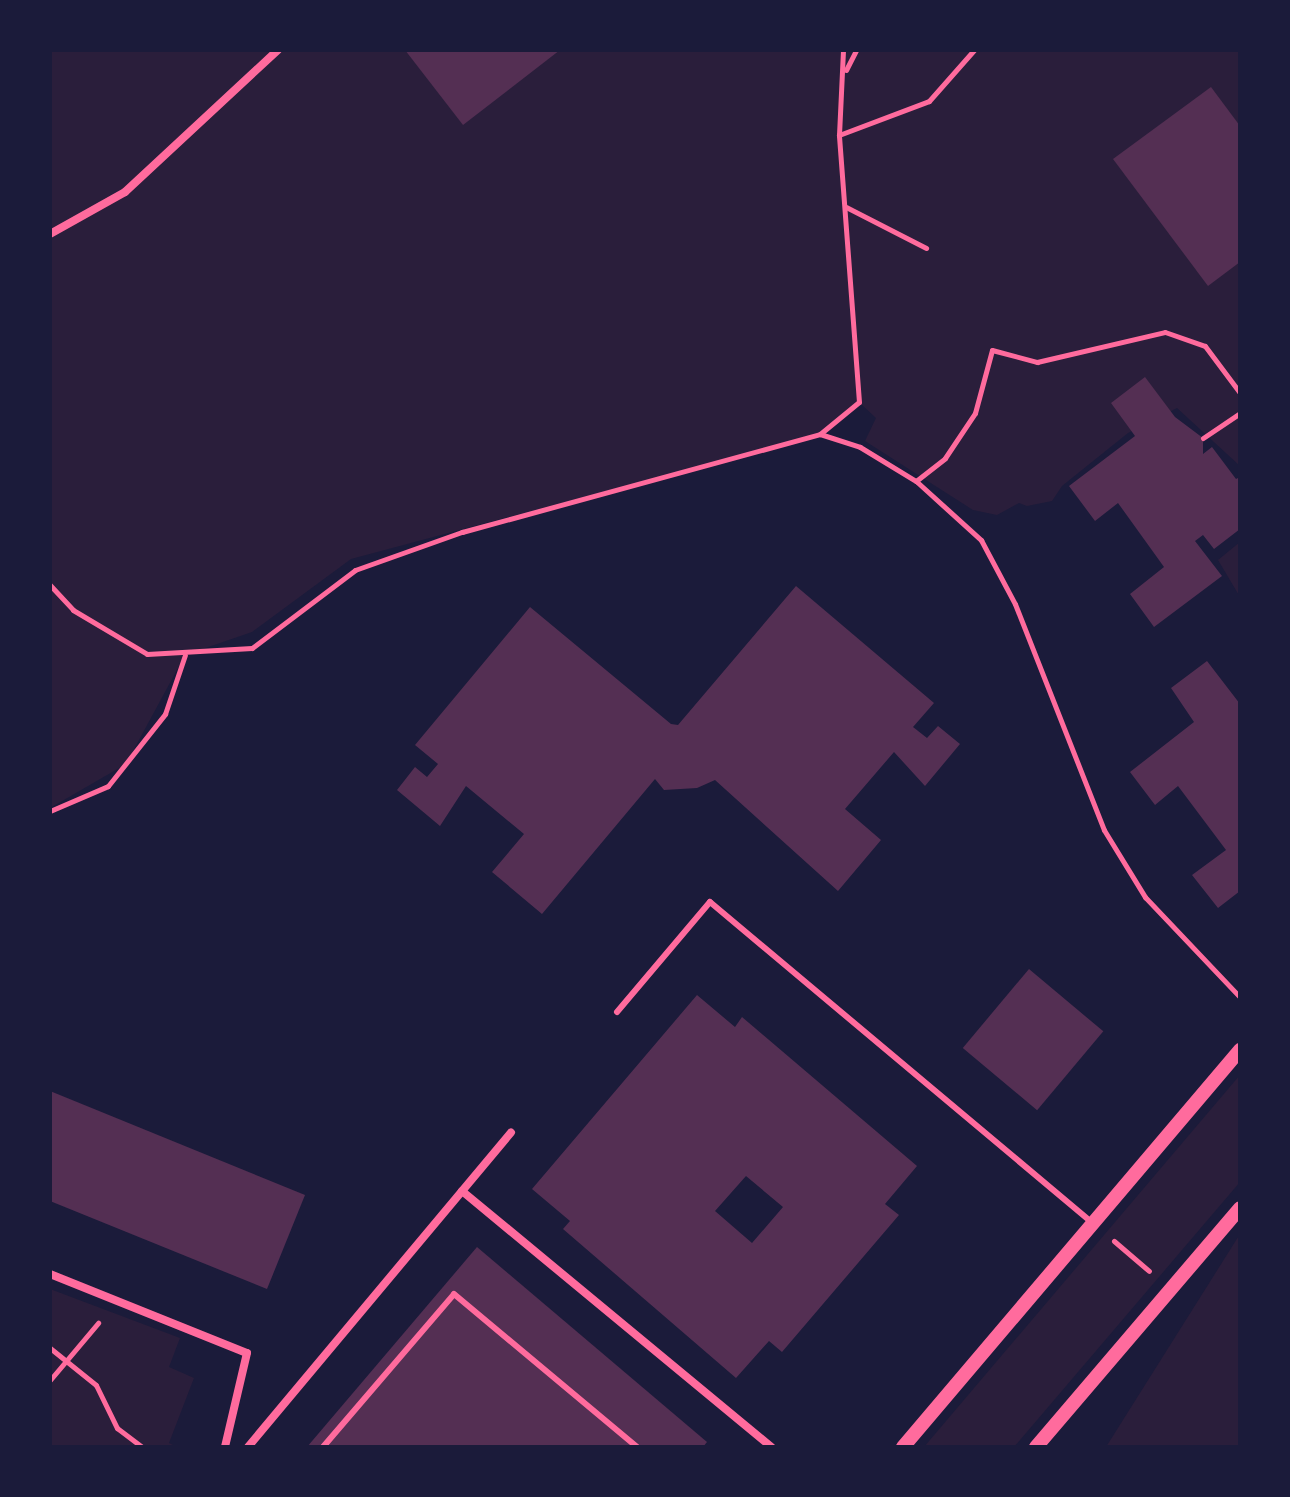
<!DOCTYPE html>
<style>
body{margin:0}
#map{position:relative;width:1290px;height:1497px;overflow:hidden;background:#1b1b3a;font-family:Manrope,sans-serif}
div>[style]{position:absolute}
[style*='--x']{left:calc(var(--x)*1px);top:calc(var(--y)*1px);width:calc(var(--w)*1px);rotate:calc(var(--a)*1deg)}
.green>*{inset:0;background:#2a1e3b}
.building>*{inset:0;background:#542f53;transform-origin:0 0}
.path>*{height:5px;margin:-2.5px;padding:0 2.5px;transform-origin:2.5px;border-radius:2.5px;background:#ff6b9d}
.service>*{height:6px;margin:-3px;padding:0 3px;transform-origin:3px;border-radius:3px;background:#ff6b9d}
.minor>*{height:8px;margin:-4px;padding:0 4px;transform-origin:4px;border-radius:4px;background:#ff6b9d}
.tertiary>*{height:14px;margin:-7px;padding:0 7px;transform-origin:7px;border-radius:7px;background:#ff6b9d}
span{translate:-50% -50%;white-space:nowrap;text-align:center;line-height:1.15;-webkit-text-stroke:6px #1b1b3a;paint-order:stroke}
.frame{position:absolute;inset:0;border:52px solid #1b1b3a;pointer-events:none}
</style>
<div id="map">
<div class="green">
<div style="clip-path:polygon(50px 50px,1240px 50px,1240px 466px,1177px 408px,1128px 433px,1062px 486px,1052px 501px,1027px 506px,1019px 503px,997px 515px,973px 510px,865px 441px,876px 418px,862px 405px,854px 407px,820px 434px,351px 559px,252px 632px,185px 655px,126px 764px,50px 808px)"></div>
<div style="clip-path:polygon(1240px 542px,1240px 597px,1218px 560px)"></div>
<div style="clip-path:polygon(1240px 1075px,1240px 1182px,1014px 1447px,924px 1447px)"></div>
<div style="clip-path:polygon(1240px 1234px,1240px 1447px,1106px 1447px)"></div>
<div style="clip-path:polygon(50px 1289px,180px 1338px,169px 1367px,194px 1378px,169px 1443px,177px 1447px,50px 1447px)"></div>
</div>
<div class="building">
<div style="clip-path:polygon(405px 50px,560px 50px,463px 125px)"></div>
<div style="clip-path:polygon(1211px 87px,1240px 126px,1240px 262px,1208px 286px,1113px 159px)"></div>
<div style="clip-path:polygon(1145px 377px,1175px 417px,1203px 438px,1203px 454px,1212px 447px,1236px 479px,1240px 477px,1240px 529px,1214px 549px,1203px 535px,1195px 541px,1222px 576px,1154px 627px,1130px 594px,1164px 567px,1118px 503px,1095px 521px,1069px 486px,1135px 436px,1111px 403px)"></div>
<div style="clip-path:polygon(796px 586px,934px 703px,913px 727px,927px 738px,938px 726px,960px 744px,925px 786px,894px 752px,845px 809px,881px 840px,838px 891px,715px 780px,697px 788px,664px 790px,655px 779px,542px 914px,492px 872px,524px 834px,466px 786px,440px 826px,397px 790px,415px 767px,427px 777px,438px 764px,415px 745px,530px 607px,671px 724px,678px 725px)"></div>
<div style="clip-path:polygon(1207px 661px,1240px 704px,1240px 891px,1218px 908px,1192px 875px,1226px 850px,1178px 786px,1155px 805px,1130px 772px,1194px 722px,1171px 688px)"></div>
<div style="left:1029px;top:969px;width:97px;height:103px;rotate:40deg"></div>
<div style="clip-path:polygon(evenodd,697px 995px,735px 1027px,742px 1017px,917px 1166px,885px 1204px,899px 1215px,782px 1352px,769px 1341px,736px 1378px,563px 1229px,570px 1221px,532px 1189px,697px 995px,746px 1176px,783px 1207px,752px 1243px,715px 1211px,746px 1176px)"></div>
<div style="clip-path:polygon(50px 1091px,305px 1195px,267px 1289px,50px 1201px)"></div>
<div style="clip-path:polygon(477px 1247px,707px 1442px,703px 1447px,307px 1447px)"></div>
</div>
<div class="path">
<div style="--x:846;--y:70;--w:22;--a:-63"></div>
<div style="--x:839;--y:135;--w:85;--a:-87.3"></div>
<div style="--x:846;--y:207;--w:90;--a:27.1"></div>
<div style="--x:820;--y:434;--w:42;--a:18"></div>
<div style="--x:860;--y:447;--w:66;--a:31.3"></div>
<div style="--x:916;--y:481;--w:88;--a:42.2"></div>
<div style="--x:981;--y:540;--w:72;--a:62"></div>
<div style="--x:1015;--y:604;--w:243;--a:68.5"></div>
<div style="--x:1104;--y:830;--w:79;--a:58.5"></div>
<div style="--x:1145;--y:897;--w:138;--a:46.5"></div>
<div style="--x:1203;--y:438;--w:45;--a:-34"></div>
<div style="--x:916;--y:481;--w:37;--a:-38"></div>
<div style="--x:945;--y:458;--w:54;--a:-56.3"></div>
<div style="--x:975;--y:413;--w:65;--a:-74.9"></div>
<div style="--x:992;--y:350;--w:47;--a:14.9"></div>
<div style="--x:1037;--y:362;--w:131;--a:-13.2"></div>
<div style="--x:1165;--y:332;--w:42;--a:19.3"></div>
<div style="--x:1205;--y:346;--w:59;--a:53.3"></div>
<div style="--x:50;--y:585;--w:34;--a:47"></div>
<div style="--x:73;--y:610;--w:86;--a:30.7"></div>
<div style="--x:147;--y:654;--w:105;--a:-3.3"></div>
<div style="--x:252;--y:648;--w:129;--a:-37.1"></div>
<div style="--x:355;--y:570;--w:114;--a:-19.6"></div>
<div style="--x:462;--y:532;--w:371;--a:-15.3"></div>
<div style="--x:820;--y:434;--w:50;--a:-39.4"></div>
<div style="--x:859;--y:402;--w:268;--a:-94.3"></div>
<div style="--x:839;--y:135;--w:96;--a:-20.7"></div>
<div style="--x:929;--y:101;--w:68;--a:-48.6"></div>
<div style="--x:50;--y:811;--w:63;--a:-23.3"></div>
<div style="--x:108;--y:786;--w:92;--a:-51.6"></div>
<div style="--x:165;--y:714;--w:62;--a:-71.3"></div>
<div style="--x:1114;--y:1241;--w:46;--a:40.6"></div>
<div style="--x:50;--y:1348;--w:59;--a:38.8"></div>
<div style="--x:96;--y:1385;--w:48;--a:64"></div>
<div style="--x:117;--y:1428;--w:31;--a:37"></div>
<div style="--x:50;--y:1380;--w:75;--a:-49.9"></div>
</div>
<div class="service">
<div style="--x:617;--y:1012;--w:144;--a:-49.8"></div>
<div style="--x:710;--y:902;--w:499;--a:40"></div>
<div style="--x:323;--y:1447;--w:201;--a:-49.4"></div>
<div style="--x:454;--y:1294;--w:239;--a:39.9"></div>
</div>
<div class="minor">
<div style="--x:50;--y:234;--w:86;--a:-29.2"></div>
<div style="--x:125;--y:192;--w:209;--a:-42.9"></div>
<div style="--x:462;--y:1191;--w:402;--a:39.6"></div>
<div style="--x:50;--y:1274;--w:212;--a:21.9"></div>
<div style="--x:247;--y:1353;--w:97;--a:103.2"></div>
<div style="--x:248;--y:1447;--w:410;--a:-50.1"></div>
</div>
<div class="tertiary">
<div style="--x:903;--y:1447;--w:521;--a:-49.67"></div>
<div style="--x:1036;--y:1447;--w:314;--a:-49.5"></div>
</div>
<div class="frame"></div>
</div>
